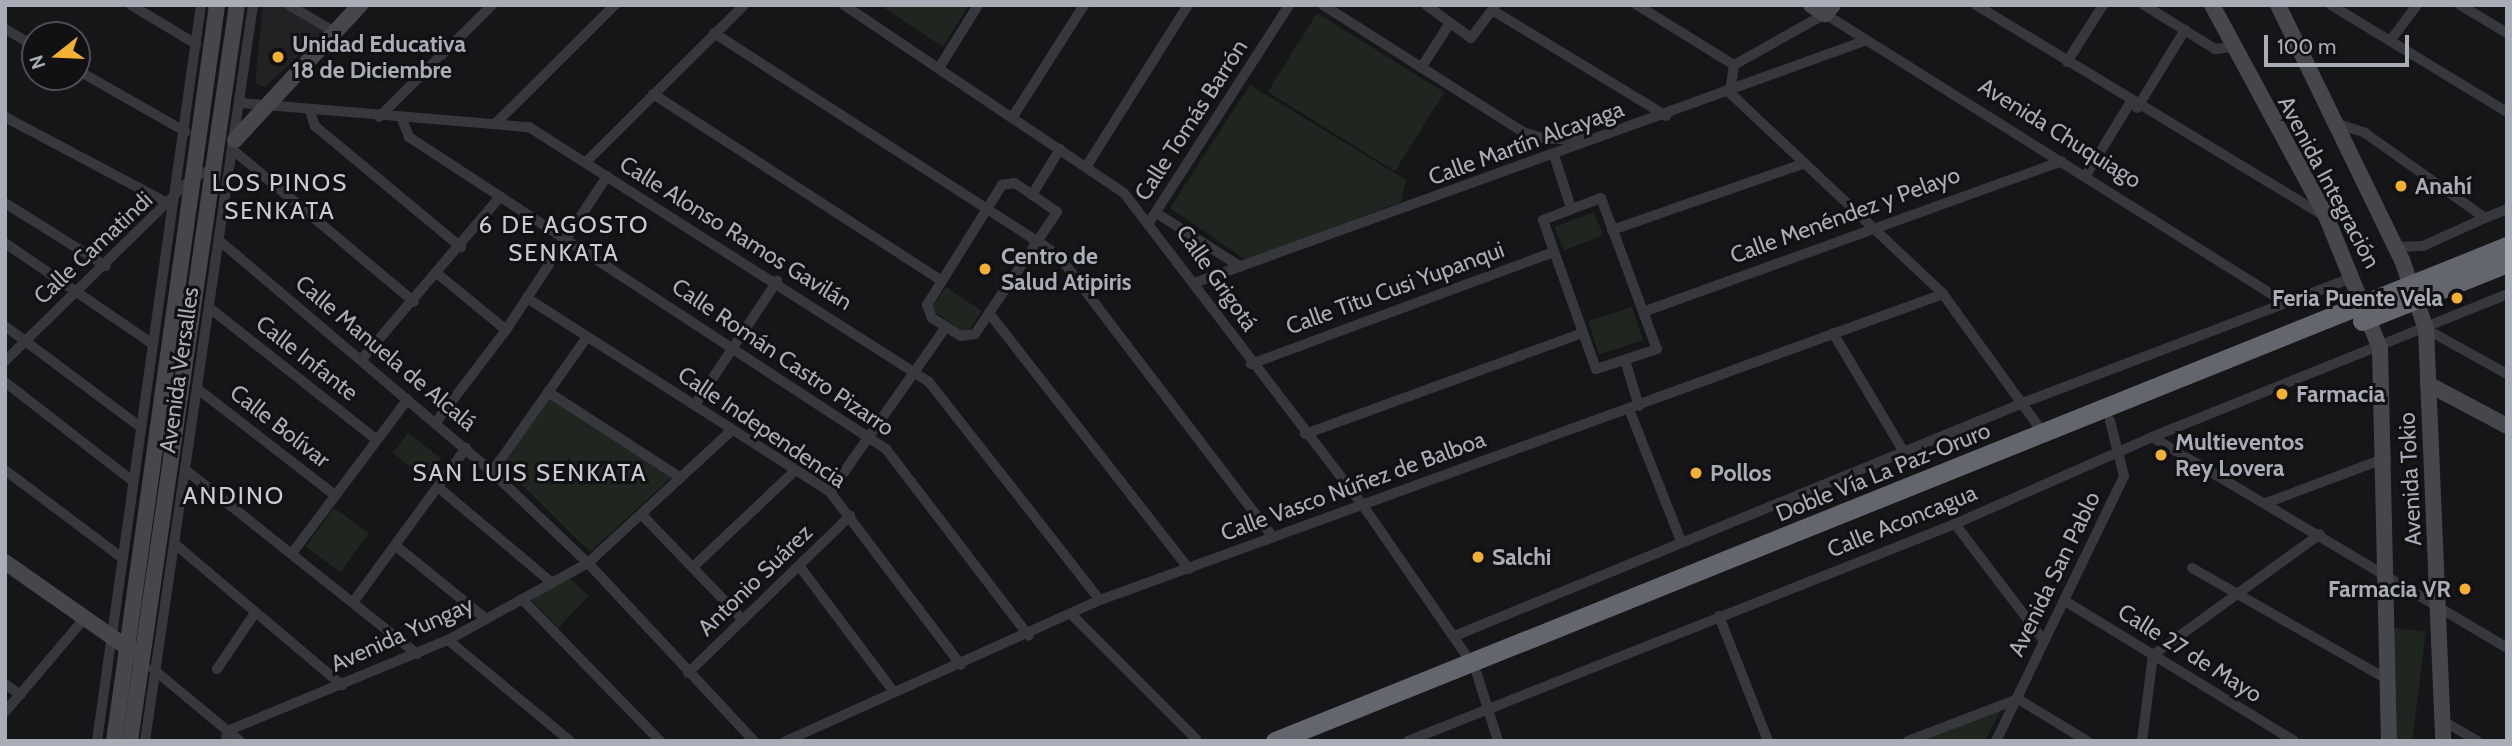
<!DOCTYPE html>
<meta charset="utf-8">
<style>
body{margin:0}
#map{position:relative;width:2512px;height:746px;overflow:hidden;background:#161618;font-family:Cabin,sans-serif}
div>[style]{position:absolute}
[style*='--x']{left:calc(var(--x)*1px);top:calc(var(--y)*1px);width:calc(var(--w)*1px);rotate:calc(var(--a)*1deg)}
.built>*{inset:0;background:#222225}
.green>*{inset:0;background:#1e261f;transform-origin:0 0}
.street>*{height:10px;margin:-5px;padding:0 5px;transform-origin:5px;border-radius:5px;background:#37383d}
.secondary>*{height:16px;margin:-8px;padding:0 8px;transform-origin:8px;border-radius:8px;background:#45474d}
.highway>*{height:19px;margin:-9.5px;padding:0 9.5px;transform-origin:9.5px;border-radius:9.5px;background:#63666e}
.dots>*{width:19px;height:19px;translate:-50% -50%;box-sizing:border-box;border:4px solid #111113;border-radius:50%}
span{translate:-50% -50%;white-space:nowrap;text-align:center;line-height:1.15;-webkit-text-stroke:6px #111113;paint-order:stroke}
.poi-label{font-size:23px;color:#a8adb8;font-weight:700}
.left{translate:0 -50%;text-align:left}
.right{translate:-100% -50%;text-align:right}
.street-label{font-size:23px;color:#a8adb8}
.neighbourhood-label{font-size:24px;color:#c9ccd4;letter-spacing:2px}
.frame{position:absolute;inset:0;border:7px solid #a8adb8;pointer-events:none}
.north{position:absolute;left:21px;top:21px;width:70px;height:70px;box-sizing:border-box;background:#111113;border:2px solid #4d4f55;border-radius:50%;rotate:252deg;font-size:19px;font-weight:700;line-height:28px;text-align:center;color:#a8adb8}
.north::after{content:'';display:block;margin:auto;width:24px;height:32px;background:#f2b134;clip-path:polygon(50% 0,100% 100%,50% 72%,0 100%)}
.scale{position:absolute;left:2264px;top:35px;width:145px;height:32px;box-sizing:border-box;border:4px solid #a8adb8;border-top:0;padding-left:9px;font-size:21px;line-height:24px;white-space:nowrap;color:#a8adb8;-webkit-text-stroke:5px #111113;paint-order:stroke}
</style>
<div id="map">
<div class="built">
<div style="clip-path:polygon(263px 5px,286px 5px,326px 30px,265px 87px,255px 83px)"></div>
</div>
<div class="green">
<div style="clip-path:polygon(880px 5px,969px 5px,943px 47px)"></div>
<div style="left:1317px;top:13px;width:150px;height:93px;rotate:32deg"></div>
<div style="clip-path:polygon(1250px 85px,1406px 180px,1401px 202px,1246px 260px,1170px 208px)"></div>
<div style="left:1594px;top:212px;width:25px;height:42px;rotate:69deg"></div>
<div style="left:946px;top:287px;width:43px;height:27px;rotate:34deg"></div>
<div style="left:1632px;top:307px;width:35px;height:46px;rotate:72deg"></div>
<div style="clip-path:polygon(549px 398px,673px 476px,590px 552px,503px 466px)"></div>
<div style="left:408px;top:433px;width:42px;height:25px;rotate:38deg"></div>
<div style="left:334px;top:508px;width:43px;height:48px;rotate:36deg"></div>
<div style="clip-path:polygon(567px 576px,589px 596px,558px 628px,529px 597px)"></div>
<div style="left:2395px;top:628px;width:31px;height:113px;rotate:7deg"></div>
<div style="clip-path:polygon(2000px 711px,1985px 741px,1921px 741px)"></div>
</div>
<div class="street">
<div style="--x:131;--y:5;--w:76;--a:31"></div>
<div style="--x:289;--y:5;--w:51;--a:30.6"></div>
<div style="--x:844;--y:5;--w:337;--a:33.9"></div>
<div style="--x:1124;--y:193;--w:392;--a:52.6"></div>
<div style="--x:1362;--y:504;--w:192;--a:55.4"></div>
<div style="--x:1323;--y:5;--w:237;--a:32.4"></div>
<div style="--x:1523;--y:132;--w:24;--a:17"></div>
<div style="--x:1546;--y:139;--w:41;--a:0"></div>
<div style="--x:1426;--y:5;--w:56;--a:36.3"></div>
<div style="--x:1471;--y:38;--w:40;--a:-53"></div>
<div style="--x:1637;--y:5;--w:114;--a:31.7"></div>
<div style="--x:1734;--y:65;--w:28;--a:98"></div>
<div style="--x:1730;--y:93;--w:293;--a:43.3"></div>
<div style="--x:1943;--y:294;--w:173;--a:54.2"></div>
<div style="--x:1976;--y:5;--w:406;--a:31.2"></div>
<div style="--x:2144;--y:5;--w:84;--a:31.8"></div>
<div style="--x:2215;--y:49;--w:18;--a:-6"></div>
<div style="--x:2331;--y:5;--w:206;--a:31.3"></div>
<div style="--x:2460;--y:5;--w:55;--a:30.8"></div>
<div style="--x:1492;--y:10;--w:204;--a:31.3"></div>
<div style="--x:5;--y:29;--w:34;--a:30"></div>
<div style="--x:714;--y:33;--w:409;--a:32.8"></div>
<div style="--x:1058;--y:255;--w:355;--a:52.7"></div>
<div style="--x:2390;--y:41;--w:45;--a:-53.1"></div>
<div style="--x:2067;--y:62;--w:67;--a:-57.7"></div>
<div style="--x:1734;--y:65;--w:104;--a:-29.3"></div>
<div style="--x:1825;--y:14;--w:542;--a:32.11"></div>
<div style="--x:939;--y:68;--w:74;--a:-58.2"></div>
<div style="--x:1421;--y:68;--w:50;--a:-57.3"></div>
<div style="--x:77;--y:70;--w:125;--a:29.6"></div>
<div style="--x:653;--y:94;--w:343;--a:32.9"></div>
<div style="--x:241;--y:103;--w:289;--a:4.8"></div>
<div style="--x:529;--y:127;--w:474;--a:32.5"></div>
<div style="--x:929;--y:382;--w:277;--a:51.9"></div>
<div style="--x:2137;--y:108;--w:92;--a:-58.4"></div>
<div style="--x:310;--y:111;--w:16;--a:72"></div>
<div style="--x:315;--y:126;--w:190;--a:39.7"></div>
<div style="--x:5;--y:117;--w:188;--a:27.9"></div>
<div style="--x:379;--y:117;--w:159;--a:-44.7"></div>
<div style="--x:401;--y:117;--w:22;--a:68"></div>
<div style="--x:409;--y:137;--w:570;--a:33.19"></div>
<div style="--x:886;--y:449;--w:235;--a:52.6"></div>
<div style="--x:1012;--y:118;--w:134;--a:-57.5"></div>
<div style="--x:2332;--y:122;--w:35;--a:18"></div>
<div style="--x:2365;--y:133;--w:147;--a:35.3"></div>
<div style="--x:2485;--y:218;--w:24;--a:-22"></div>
<div style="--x:495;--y:124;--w:169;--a:-44.8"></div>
<div style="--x:233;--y:150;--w:236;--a:40"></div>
<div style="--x:1554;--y:155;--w:56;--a:72.2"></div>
<div style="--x:586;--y:162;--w:223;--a:-44.8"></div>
<div style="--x:1086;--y:167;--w:191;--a:-57.8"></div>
<div style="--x:2086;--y:175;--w:84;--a:-58.6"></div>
<div style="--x:1015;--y:183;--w:51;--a:34.6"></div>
<div style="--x:1057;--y:212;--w:147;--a:123.9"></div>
<div style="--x:975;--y:334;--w:14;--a:172"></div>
<div style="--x:961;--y:336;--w:34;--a:-148"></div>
<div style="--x:932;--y:318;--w:14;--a:-111"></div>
<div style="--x:927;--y:305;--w:142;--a:-58"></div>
<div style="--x:1002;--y:185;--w:13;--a:-9"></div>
<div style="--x:1032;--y:195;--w:54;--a:-58.7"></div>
<div style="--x:1601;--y:198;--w:161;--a:69.7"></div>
<div style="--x:1657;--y:349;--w:64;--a:161.8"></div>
<div style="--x:1596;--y:369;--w:158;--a:-109.6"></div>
<div style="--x:1543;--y:220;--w:62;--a:-20.8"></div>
<div style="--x:5;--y:203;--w:119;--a:32"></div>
<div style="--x:1158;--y:214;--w:98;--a:32.6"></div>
<div style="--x:1150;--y:221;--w:257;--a:-57.2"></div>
<div style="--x:1612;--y:230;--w:204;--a:-19.1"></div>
<div style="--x:221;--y:242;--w:355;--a:40.3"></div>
<div style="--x:492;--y:472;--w:132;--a:43.5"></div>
<div style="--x:588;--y:563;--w:243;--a:47"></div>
<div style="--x:5;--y:243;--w:177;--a:34.4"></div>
<div style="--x:2396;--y:247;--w:27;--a:-2"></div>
<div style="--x:2423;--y:246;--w:68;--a:-24.3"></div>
<div style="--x:439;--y:275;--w:87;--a:39.4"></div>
<div style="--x:1197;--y:282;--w:712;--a:-19.86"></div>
<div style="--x:527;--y:298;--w:360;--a:32.6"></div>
<div style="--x:830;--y:492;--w:217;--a:52.9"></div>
<div style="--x:211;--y:309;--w:211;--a:38.3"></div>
<div style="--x:1643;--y:312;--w:445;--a:-19.8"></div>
<div style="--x:989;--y:313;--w:325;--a:52"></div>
<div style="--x:5;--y:326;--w:166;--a:36.7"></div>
<div style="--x:2426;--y:329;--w:93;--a:29.1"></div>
<div style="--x:1833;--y:333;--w:139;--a:59.2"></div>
<div style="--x:362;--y:359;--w:213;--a:-49.6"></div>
<div style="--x:1625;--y:360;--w:48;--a:73.1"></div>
<div style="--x:5;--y:361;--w:263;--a:-44.4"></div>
<div style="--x:193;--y:177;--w:19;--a:-21"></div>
<div style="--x:1251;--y:364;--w:322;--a:-20.3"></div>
<div style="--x:5;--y:382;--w:158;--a:37.8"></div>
<div style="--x:199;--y:390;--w:172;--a:37.7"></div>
<div style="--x:548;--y:392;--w:158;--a:32.9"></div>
<div style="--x:695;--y:405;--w:149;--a:-56.5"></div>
<div style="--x:1629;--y:409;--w:142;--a:68.5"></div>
<div style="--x:436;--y:422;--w:116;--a:-52.7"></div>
<div style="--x:506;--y:330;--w:184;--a:-56.7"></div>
<div style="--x:1305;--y:434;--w:295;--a:-20"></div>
<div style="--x:2152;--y:437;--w:383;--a:-21.9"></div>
<div style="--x:5;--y:470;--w:145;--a:36.9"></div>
<div style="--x:187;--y:471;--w:294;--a:38.5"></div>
<div style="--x:492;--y:472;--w:165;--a:-54.9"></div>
<div style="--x:439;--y:488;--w:146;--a:40"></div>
<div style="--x:830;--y:492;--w:202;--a:-54.9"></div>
<div style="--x:2266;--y:503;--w:128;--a:-20.6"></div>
<div style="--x:643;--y:516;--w:144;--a:46.1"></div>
<div style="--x:1955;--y:524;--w:147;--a:52.7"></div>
<div style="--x:175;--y:544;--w:219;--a:40.2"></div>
<div style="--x:396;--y:546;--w:116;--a:39"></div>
<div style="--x:293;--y:552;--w:191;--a:-53.1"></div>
<div style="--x:694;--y:566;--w:140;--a:-43.3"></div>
<div style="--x:800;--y:567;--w:156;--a:53.1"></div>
<div style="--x:2192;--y:568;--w:226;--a:29.7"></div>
<div style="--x:522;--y:599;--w:198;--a:45.8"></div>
<div style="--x:354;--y:601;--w:190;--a:-53.8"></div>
<div style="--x:2065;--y:601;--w:268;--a:31.4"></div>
<div style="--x:1719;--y:616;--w:134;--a:68.6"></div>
<div style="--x:1074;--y:617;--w:173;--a:45"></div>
<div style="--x:1457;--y:635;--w:614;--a:-22.3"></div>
<div style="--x:2025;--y:402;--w:352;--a:-20.8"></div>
<div style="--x:448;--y:640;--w:158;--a:39.6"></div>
<div style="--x:153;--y:669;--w:113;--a:39.6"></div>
<div style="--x:217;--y:669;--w:68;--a:-55.8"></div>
<div style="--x:688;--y:673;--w:226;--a:-44.1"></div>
<div style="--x:1477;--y:674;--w:70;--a:72.6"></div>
<div style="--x:5;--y:684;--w:19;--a:36"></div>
<div style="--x:5;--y:712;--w:122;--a:-49.7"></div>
<div style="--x:2443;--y:721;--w:39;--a:30"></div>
<div style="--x:97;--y:741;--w:743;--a:-81.96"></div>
<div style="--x:145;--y:741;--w:744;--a:-81.65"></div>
<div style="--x:226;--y:741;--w:10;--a:-84"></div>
<div style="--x:227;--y:731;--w:239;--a:-22.4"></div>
<div style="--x:448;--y:640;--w:160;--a:-28.8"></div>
<div style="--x:588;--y:563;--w:195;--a:-42.7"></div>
<div style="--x:786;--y:741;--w:344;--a:-24.2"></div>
<div style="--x:1100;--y:600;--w:897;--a:-19.95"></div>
<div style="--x:1408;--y:741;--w:588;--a:-21.64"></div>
<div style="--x:1955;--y:524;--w:215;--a:-23.8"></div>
<div style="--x:2152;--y:437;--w:413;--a:30.7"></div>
<div style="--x:1908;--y:741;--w:118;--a:-20.9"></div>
<div style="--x:2018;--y:699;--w:81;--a:31.3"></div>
<div style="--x:1996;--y:741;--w:294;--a:-64.2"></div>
<div style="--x:2124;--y:476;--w:57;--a:-104.3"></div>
<div style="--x:2142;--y:741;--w:87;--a:-82.7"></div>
<div style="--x:2153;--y:655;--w:206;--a:-35.9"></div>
</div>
<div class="secondary">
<div style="--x:1811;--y:5;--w:17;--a:33"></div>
<div style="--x:1825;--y:14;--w:12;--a:-48"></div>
<div style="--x:2212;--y:5;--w:240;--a:61.6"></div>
<div style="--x:2326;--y:216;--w:143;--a:67.8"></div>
<div style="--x:2380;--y:348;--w:393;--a:88.7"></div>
<div style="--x:2278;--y:5;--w:284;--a:64.1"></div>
<div style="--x:2402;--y:260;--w:73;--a:70.8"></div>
<div style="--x:2426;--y:329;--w:412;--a:87.6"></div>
<div style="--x:235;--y:140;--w:184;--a:-47.2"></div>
<div style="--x:2428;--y:384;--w:89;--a:28"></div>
<div style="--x:5;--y:562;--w:159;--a:35"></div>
<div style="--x:114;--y:741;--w:743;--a:-82.03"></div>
<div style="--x:130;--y:741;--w:744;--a:-81.73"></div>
</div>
<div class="highway">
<div style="--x:2362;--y:321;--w:156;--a:-21.8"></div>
<div style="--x:1275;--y:741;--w:1328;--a:-21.89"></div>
</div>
<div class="dots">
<div style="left:278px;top:57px;background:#f2b134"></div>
<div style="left:2401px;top:186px;background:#f2b134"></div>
<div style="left:985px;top:269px;background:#f2b134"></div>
<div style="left:2457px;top:298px;background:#f2b134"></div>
<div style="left:2282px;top:394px;background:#f2b134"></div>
<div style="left:2161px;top:455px;background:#f2b134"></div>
<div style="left:1696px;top:473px;background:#f2b134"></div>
<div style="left:1478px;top:557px;background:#f2b134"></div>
<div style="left:2465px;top:589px;background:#f2b134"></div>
</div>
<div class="poi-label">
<span class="left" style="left:292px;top:57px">Unidad Educativa<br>18 de Diciembre</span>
<span class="left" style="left:2415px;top:186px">Anahí</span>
<span class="left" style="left:1001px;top:269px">Centro de<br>Salud Atipiris</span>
<span class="right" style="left:2443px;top:298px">Feria Puente Vela</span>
<span class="left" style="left:2296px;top:394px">Farmacia</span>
<span class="left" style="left:2175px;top:455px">Multieventos<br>Rey Lovera</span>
<span class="left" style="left:1710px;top:473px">Pollos</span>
<span class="left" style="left:1492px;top:557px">Salchi</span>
<span class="right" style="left:2451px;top:589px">Farmacia VR</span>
</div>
<div class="street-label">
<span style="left:1191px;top:120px;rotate:-57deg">Calle Tomás Barrón</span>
<span style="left:2060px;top:133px;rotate:32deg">Avenida Chuquiago</span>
<span style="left:1526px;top:143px;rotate:-20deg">Calle Martín Alcayaga</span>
<span style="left:2329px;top:182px;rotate:62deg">Avenida Integración</span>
<span style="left:1845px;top:215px;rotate:-20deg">Calle Menéndez y Pelayo</span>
<span style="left:736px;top:233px;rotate:32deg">Calle Alonso Ramos Gavilán</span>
<span style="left:93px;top:248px;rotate:-43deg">Calle Camatindi</span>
<span style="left:1217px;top:278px;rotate:55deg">Calle Grigotá</span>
<span style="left:1395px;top:288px;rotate:-20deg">Calle Titu Cusi Yupanqui</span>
<span style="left:386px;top:353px;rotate:40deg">Calle Manuela de Alcalá</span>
<span style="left:783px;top:357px;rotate:34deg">Calle Román Castro Pizarro</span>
<span style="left:307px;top:358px;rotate:38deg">Calle Infante</span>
<span style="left:179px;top:370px;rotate:-82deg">Avenida Versalles</span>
<span style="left:280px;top:426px;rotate:38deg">Calle Bolívar</span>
<span style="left:762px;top:427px;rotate:34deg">Calle Independencia</span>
<span style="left:1883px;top:472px;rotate:-22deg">Doble Vía La Paz-Oruro</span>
<span style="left:2410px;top:479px;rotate:-93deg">Avenida Tokio</span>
<span style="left:1353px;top:486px;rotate:-20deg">Calle Vasco Núñez de Balboa</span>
<span style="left:1902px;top:521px;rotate:-22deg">Calle Aconcagua</span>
<span style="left:2054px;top:574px;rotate:-64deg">Avenida San Pablo</span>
<span style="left:755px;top:580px;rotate:-44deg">Antonio Suárez</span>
<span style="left:402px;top:634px;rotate:-24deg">Avenida Yungay</span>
<span style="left:2190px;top:653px;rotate:32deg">Calle 27 de Mayo</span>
</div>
<div class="neighbourhood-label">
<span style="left:280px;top:197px">LOS PINOS<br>SENKATA</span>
<span style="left:564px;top:239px">6 DE AGOSTO<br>SENKATA</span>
<span style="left:530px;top:473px">SAN LUIS SENKATA</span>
<span style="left:234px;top:496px">ANDINO</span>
</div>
<div class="frame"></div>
<div class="north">N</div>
<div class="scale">100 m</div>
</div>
